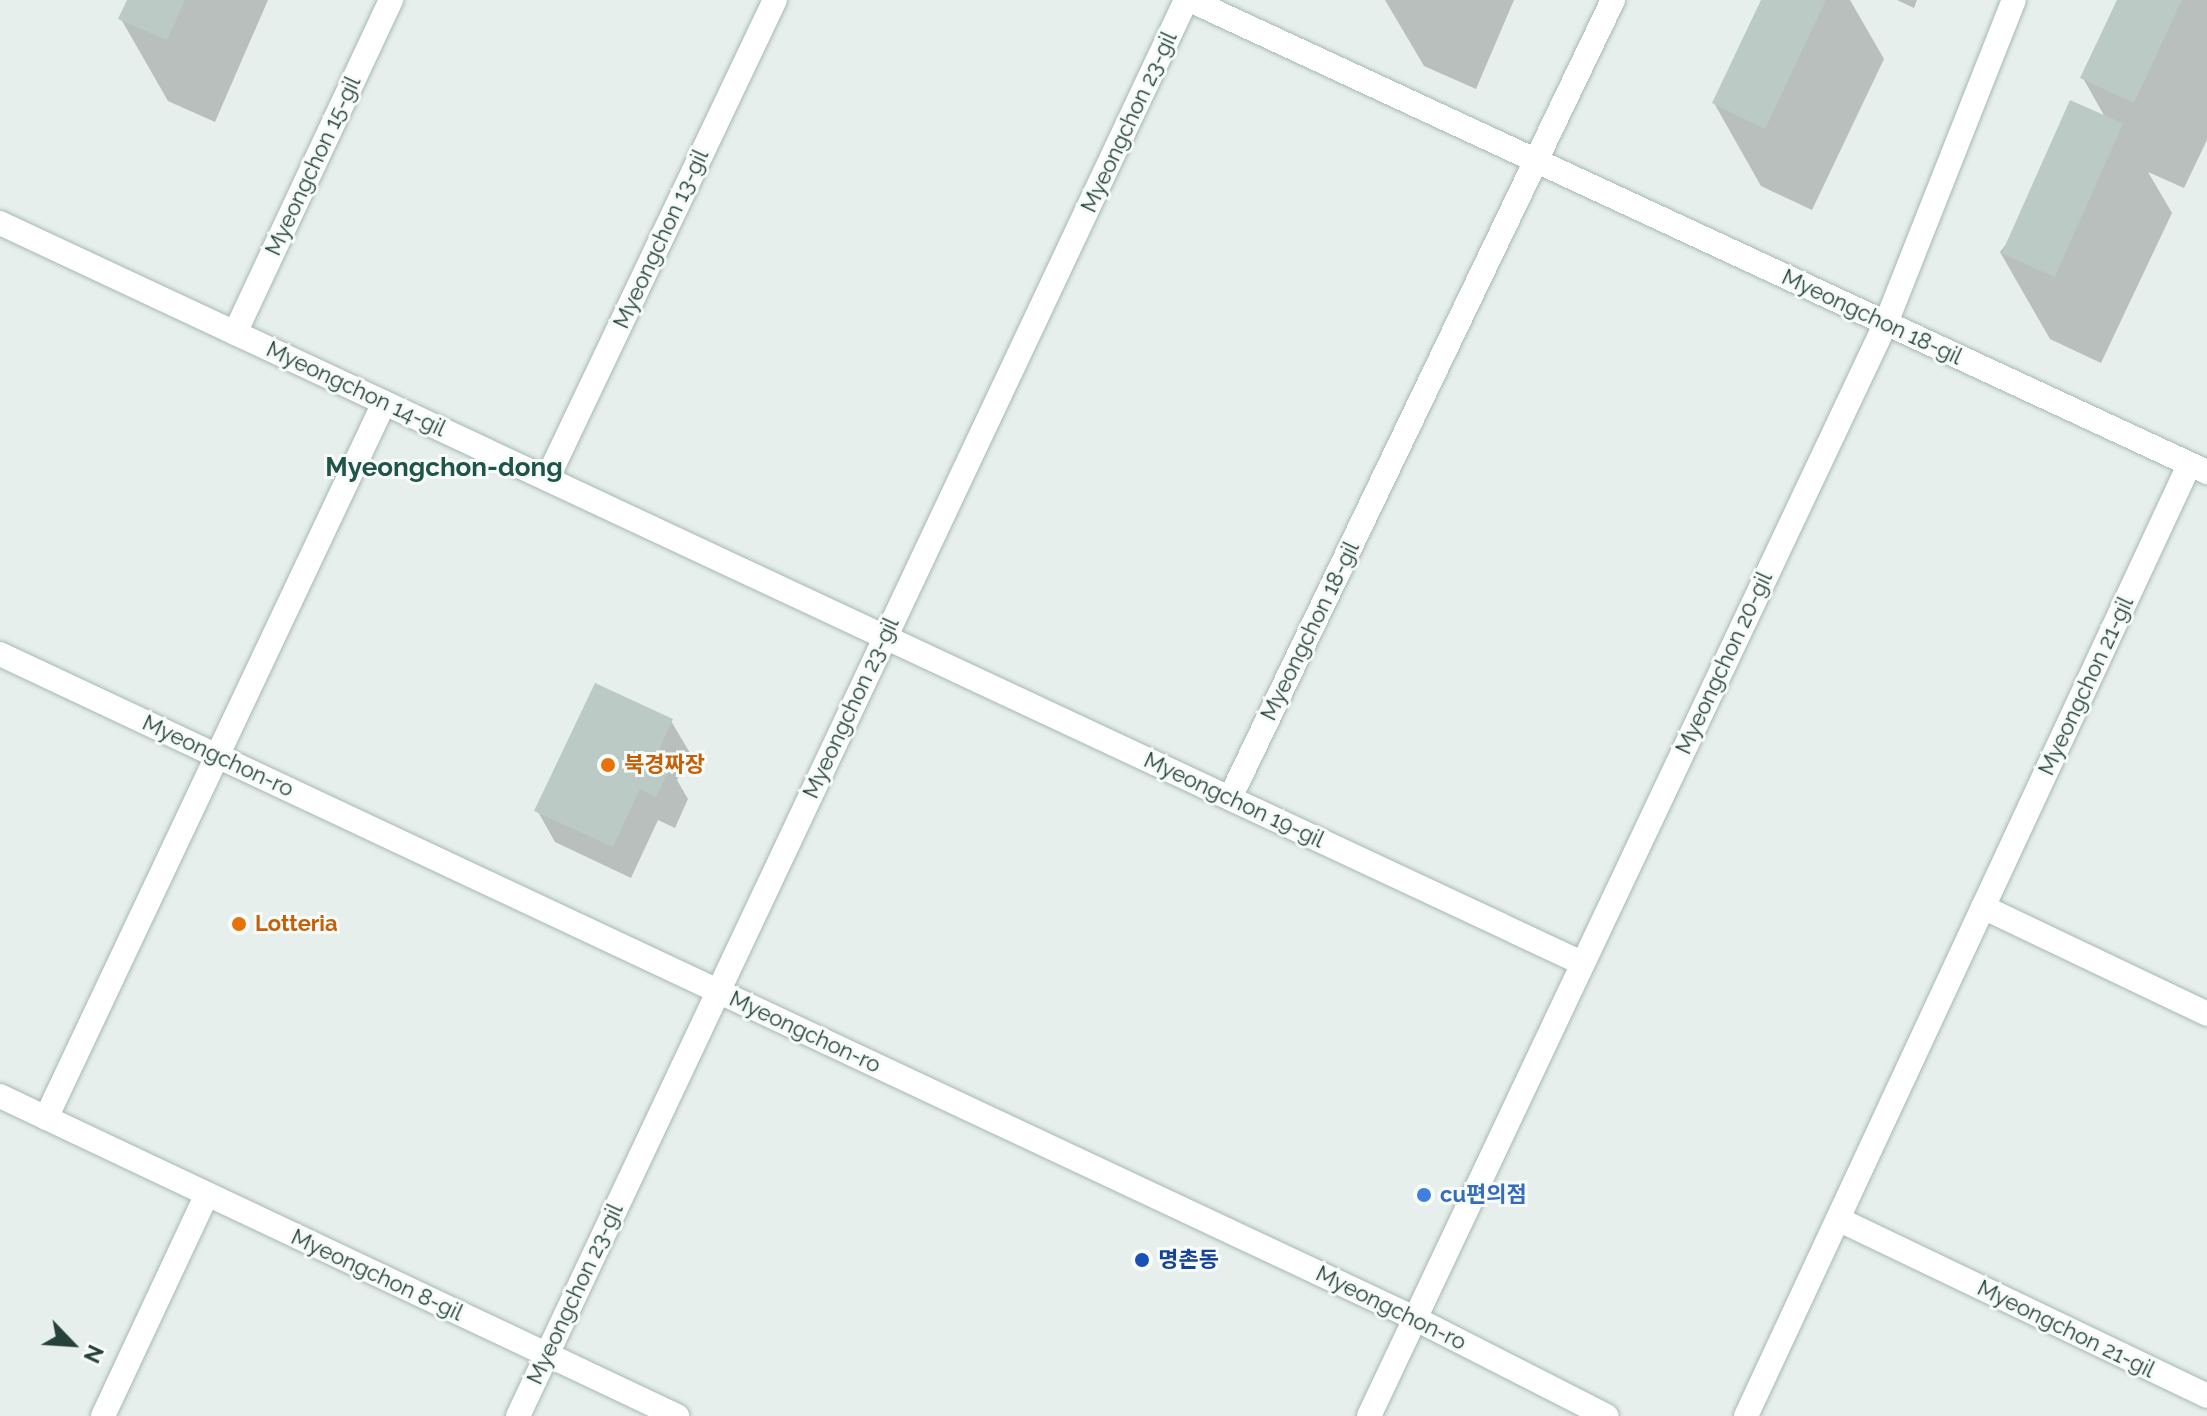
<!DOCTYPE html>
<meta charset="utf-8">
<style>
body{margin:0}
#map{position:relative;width:2207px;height:1416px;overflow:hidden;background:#e6efeb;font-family:Raleway,"Noto Sans KR",sans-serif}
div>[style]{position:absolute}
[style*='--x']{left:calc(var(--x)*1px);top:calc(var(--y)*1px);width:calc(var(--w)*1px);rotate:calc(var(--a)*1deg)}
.shadow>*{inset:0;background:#0003}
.building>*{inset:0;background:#bbcac4;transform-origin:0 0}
.roads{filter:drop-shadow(0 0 2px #a8b8b2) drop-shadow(0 0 2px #a8b8b2)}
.minor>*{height:24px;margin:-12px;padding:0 12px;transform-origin:12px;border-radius:12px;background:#fff}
.dots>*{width:22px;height:22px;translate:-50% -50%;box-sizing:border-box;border:4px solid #f7fbf9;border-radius:50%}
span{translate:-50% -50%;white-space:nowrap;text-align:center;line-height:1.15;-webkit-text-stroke:6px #f7fbf9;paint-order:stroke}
.street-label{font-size:22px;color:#24423a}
.food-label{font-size:22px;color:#c56008;font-weight:700}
.left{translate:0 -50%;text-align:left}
.shop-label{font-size:22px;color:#366cbe;font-weight:700}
.transit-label{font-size:22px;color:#164399;font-weight:700}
.quarter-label{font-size:26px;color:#1f5548;font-weight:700}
.north{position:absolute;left:32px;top:1304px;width:80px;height:80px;-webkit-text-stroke:6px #f7fbf9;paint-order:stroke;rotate:115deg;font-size:22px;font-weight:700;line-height:32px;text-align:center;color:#24423a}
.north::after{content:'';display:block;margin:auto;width:28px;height:36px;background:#24423a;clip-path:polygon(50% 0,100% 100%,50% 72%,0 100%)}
</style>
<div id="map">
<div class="shadow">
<div style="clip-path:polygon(129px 0,268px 0,215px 122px,168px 101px,121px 19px)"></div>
<div style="clip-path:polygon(1385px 0,1514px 0,1476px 89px,1424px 66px)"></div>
<div style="clip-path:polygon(1763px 0,1850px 0,1884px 59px,1812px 210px,1761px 186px,1714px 103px)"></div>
<div style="clip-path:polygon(1897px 0,1917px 0,1914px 8px)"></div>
<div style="clip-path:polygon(2120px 0,2207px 0,2207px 140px,2184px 188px,2148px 172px,2172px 213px,2101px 363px,2050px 339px,2000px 252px,2106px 119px,2083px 78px)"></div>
<div style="clip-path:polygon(671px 721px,690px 753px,677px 780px,688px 799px,675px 828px,658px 820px,631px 878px,555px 842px,537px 810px)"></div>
</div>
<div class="building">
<div style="clip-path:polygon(127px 0,185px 0,167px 40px,118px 19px)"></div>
<div style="clip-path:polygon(1761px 0,1826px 0,1765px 129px,1712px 103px)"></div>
<div style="clip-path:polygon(2117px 0,2182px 0,2134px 103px,2080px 78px)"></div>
<div style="left:2070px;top:100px;width:58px;height:168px;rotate:24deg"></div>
<div style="clip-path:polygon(595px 683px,673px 719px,655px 758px,671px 766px,656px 797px,640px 789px,613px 847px,534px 811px)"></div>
</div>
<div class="roads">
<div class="minor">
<div style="--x:1190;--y:0;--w:1121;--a:24.9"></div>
<div style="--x:0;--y:223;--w:1747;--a:25.07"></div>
<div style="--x:235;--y:333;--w:368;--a:-64.9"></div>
<div style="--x:547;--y:479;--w:530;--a:-64.55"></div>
<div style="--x:0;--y:654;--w:1562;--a:25.15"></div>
<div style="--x:1414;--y:1318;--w:216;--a:27"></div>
<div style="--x:1230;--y:798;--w:885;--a:-64.36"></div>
<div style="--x:1983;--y:907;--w:248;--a:25.5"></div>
<div style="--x:0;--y:1096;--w:749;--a:25.3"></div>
<div style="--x:46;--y:1118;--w:791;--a:-64.7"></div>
<div style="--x:1838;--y:1219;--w:409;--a:25.6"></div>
<div style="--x:103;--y:1416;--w:245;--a:-64.9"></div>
<div style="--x:518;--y:1416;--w:1566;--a:-64.74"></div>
<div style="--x:1369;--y:1416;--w:1209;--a:-64.69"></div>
<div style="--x:1886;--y:323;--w:347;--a:-68.4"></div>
<div style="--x:1746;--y:1416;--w:1049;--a:-65.02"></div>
</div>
</div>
<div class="dots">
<div style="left:608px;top:765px;background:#e8710a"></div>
<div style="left:239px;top:924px;background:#e8710a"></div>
<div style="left:1424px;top:1195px;background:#3f7fe0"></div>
<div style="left:1142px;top:1260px;background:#1a4fb4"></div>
</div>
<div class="street-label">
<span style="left:1129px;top:122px;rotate:-65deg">Myeongchon 23-gil</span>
<span style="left:313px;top:166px;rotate:-65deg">Myeongchon 15-gil</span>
<span style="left:661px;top:239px;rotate:-65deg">Myeongchon 13-gil</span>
<span style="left:1872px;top:317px;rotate:25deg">Myeongchon 18-gil</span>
<span style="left:356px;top:389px;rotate:25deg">Myeongchon 14-gil</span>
<span style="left:1310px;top:631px;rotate:-64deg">Myeongchon 18-gil</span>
<span style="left:1724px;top:663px;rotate:-65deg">Myeongchon 20-gil</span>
<span style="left:2086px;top:686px;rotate:-65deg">Myeongchon 21-gil</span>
<span style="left:851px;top:708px;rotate:-65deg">Myeongchon 23-gil</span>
<span style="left:218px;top:756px;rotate:25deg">Myeongchon-ro</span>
<span style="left:1234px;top:800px;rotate:25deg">Myeongchon 19-gil</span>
<span style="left:805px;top:1032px;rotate:25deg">Myeongchon-ro</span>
<span style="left:377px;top:1275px;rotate:25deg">Myeongchon 8-gil</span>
<span style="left:575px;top:1294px;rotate:-65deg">Myeongchon 23-gil</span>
<span style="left:1391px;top:1308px;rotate:26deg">Myeongchon-ro</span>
<span style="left:2066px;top:1329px;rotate:26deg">Myeongchon 21-gil</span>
</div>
<div class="food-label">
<span class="left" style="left:624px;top:765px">북경짜장</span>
<span class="left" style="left:255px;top:924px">Lotteria</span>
</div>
<div class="shop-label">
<span class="left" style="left:1440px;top:1195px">cu편의점</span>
</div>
<div class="transit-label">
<span class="left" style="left:1158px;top:1260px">명촌동</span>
</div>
<div class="quarter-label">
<span style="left:444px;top:468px">Myeongchon-dong</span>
</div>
<div class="north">N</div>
</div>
